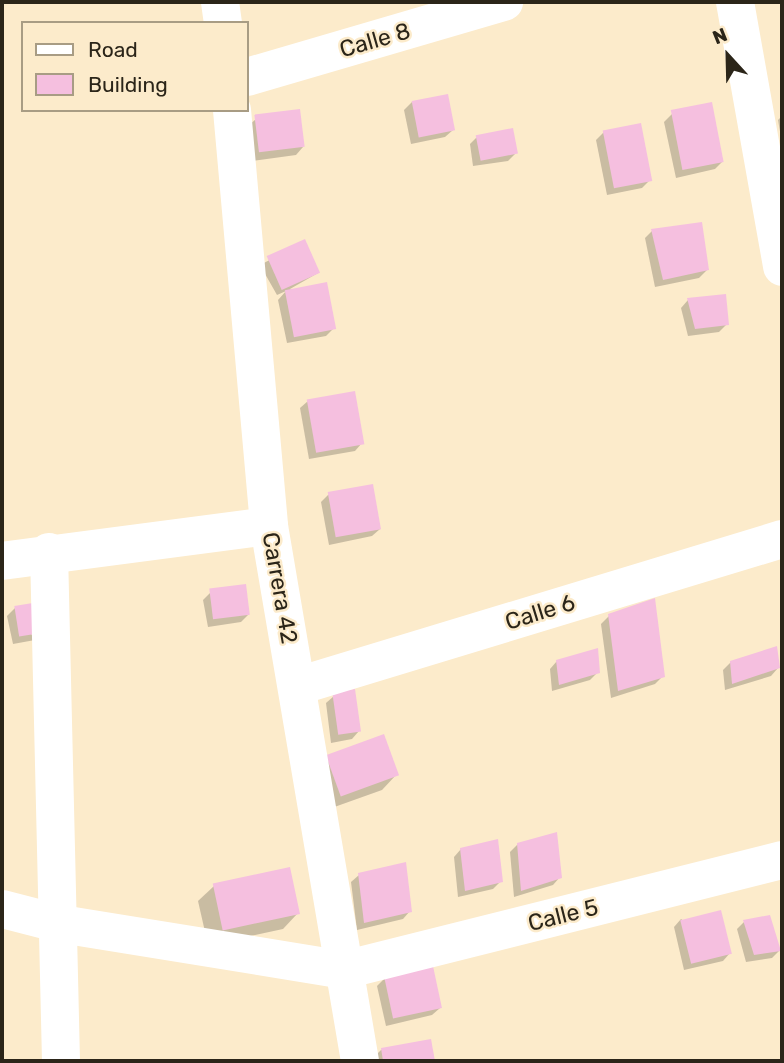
<!DOCTYPE html>
<style>
body{margin:0}
#map{position:relative;width:784px;height:1063px;overflow:hidden;background:#fcebcb;font-family:Rubik,sans-serif}
div>[style]{position:absolute}
[style*='--x']{left:calc(var(--x)*1px);top:calc(var(--y)*1px);width:calc(var(--w)*1px);rotate:calc(var(--a)*1deg)}
.shadow>*{inset:0;background:#0003}
.building>*{inset:0;background:#f5bfdf;transform-origin:0 0}
.street>*{height:38px;margin:-19px;padding:0 19px;transform-origin:19px;border-radius:19px;background:#fff}
span{translate:-50% -50%;white-space:nowrap;text-align:center;line-height:1.15;-webkit-text-stroke:5px #fcebcb;paint-order:stroke}
.street-label{font-size:23px;color:#2b2519}
.frame{position:absolute;inset:0;border:4px solid #2b2519;pointer-events:none}
.legend{position:absolute;left:21px;top:21px;width:228px;height:91px;box-sizing:border-box;background:#fcebcb;border:2px solid #a89c84;margin:0;padding:9px 12px;list-style:none;font-size:21px;color:#2b2519}
.legend li{display:flex;align-items:center;gap:14px;height:35px}
.legend b{width:35px;border:2px solid #a89c84}
.north{position:absolute;left:693px;top:21px;width:70px;height:70px;-webkit-text-stroke:5px #fcebcb;paint-order:stroke;rotate:338deg;font-size:19px;font-weight:700;line-height:28px;text-align:center;color:#2b2519}
.north::after{content:'';display:block;margin:auto;width:24px;height:32px;background:#2b2519;clip-path:polygon(50% 0,100% 100%,50% 72%,0 100%)}
</style>
<div id="map">
<div class="shadow">
<div style="clip-path:polygon(412px 102px,453px 130px,445px 137px,411px 144px,404px 110px)"></div>
<div style="clip-path:polygon(672px 114px,722px 162px,715px 169px,676px 178px,664px 122px)"></div>
<div style="clip-path:polygon(782px 116px,782px 143px,778px 120px)"></div>
<div style="clip-path:polygon(256px 119px,303px 147px,296px 155px,253px 161px,248px 126px)"></div>
<div style="clip-path:polygon(604px 132px,650px 180px,642px 188px,607px 195px,596px 140px)"></div>
<div style="clip-path:polygon(477px 137px,516px 153px,508px 161px,473px 166px,470px 144px)"></div>
<div style="clip-path:polygon(652px 231px,707px 270px,699px 278px,655px 287px,645px 238px)"></div>
<div style="clip-path:polygon(304px 242px,318px 273px,290px 289px,334px 328px,326px 336px,287px 343px,278px 300px,286px 291px,277px 295px,260px 265px)"></div>
<div style="clip-path:polygon(688px 300px,727px 324px,719px 332px,688px 336px,681px 308px)"></div>
<div style="clip-path:polygon(308px 401px,362px 443px,355px 451px,309px 459px,300px 408px)"></div>
<div style="clip-path:polygon(329px 494px,380px 529px,372px 536px,329px 545px,321px 502px)"></div>
<div style="clip-path:polygon(211px 592px,249px 614px,241px 622px,208px 627px,203px 600px)"></div>
<div style="clip-path:polygon(15px 608px,35px 640px,13px 644px,7px 616px)"></div>
<div style="clip-path:polygon(609px 616px,663px 676px,655px 684px,611px 698px,601px 624px)"></div>
<div style="clip-path:polygon(557px 661px,598px 672px,590px 680px,552px 691px,550px 669px)"></div>
<div style="clip-path:polygon(731px 662px,778px 668px,771px 676px,725px 690px,723px 670px)"></div>
<div style="clip-path:polygon(334px 696px,359px 731px,352px 739px,331px 743px,326px 703px)"></div>
<div style="clip-path:polygon(327px 756px,397px 774px,382px 790px,326px 810px)"></div>
<div style="clip-path:polygon(518px 844px,560px 877px,553px 885px,514px 897px,510px 852px)"></div>
<div style="clip-path:polygon(461px 849px,501px 881px,493px 889px,458px 897px,454px 857px)"></div>
<div style="clip-path:polygon(359px 875px,410px 911px,403px 919px,357px 930px,351px 882px)"></div>
<div style="clip-path:polygon(214px 886px,298px 913px,283px 929px,208px 945px,198px 901px)"></div>
<div style="clip-path:polygon(681px 919px,730px 953px,723px 961px,684px 970px,674px 927px)"></div>
<div style="clip-path:polygon(744px 922px,779px 951px,772px 958px,746px 962px,737px 929px)"></div>
<div style="clip-path:polygon(385px 978px,440px 1008px,432px 1015px,386px 1026px,377px 986px)"></div>
<div style="clip-path:polygon(430px 1041px,434px 1061px,370px 1061px,381px 1050px)"></div>
</div>
<div class="building">
<div style="left:448px;top:94px;width:37px;height:37px;rotate:79deg"></div>
<div style="left:712px;top:102px;width:61px;height:42px;rotate:79deg"></div>
<div style="left:300px;top:109px;width:38px;height:46px;rotate:83deg"></div>
<div style="left:641px;top:123px;width:59px;height:39px;rotate:79deg"></div>
<div style="left:513px;top:128px;width:26px;height:38px;rotate:79deg"></div>
<div style="clip-path:polygon(702px 222px,709px 270px,663px 280px,651px 229px)"></div>
<div style="left:305px;top:239px;width:37px;height:42px;rotate:66deg"></div>
<div style="left:327px;top:282px;width:48px;height:43px;rotate:79deg"></div>
<div style="clip-path:polygon(726px 294px,729px 325px,695px 329px,687px 298px)"></div>
<div style="left:355px;top:391px;width:54px;height:49px;rotate:80deg"></div>
<div style="left:373px;top:484px;width:46px;height:46px;rotate:80deg"></div>
<div style="left:246px;top:584px;width:31px;height:37px;rotate:83deg"></div>
<div style="clip-path:polygon(655px 598px,665px 677px,618px 691px,608px 614px)"></div>
<div style="left:39px;top:602px;width:31px;height:25px;rotate:81deg"></div>
<div style="clip-path:polygon(777px 646px,780px 668px,732px 684px,730px 661px)"></div>
<div style="clip-path:polygon(598px 648px,600px 673px,559px 685px,556px 660px)"></div>
<div style="left:355px;top:689px;width:43px;height:23px;rotate:82deg"></div>
<div style="left:384px;top:734px;width:44px;height:62px;rotate:70deg"></div>
<div style="clip-path:polygon(557px 832px,562px 878px,521px 891px,517px 843px)"></div>
<div style="clip-path:polygon(498px 839px,503px 882px,465px 891px,460px 848px)"></div>
<div style="clip-path:polygon(406px 862px,412px 912px,364px 923px,358px 873px)"></div>
<div style="left:290px;top:867px;width:48px;height:79px;rotate:78deg"></div>
<div style="left:721px;top:910px;width:45px;height:42px;rotate:76deg"></div>
<div style="clip-path:polygon(770px 915px,781px 951px,754px 955px,743px 920px)"></div>
<div style="left:433px;top:966px;width:43px;height:50px;rotate:78deg"></div>
<div style="clip-path:polygon(431px 1039px,435px 1061px,383px 1061px,381px 1048px)"></div>
</div>
<div class="street">
<div style="--x:220;--y:2;--w:21;--a:82"></div>
<div style="--x:735;--y:2;--w:269;--a:79.9"></div>
<div style="--x:247;--y:77;--w:268;--a:-16.3"></div>
<div style="--x:232;--y:110;--w:418;--a:84.9"></div>
<div style="--x:269;--y:526;--w:543;--a:80.35"></div>
<div style="--x:49;--y:552;--w:509;--a:88.65"></div>
<div style="--x:2;--y:561;--w:269;--a:-7.5"></div>
<div style="--x:298;--y:686;--w:506;--a:-16.89"></div>
<div style="--x:2;--y:909;--w:61;--a:14.3"></div>
<div style="--x:61;--y:924;--w:287;--a:9.2"></div>
<div style="--x:344;--y:970;--w:452;--a:-14.1"></div>
</div>
<div class="street-label">
<span style="left:375px;top:40px;rotate:-16deg">Calle 8</span>
<span style="left:280px;top:588px;rotate:80deg">Carrera 42</span>
<span style="left:540px;top:612px;rotate:-17deg">Calle 6</span>
<span style="left:563px;top:915px;rotate:-14deg">Calle 5</span>
</div>
<div class="frame"></div>
<ul class="legend">
<li><b style="height:9px;background:#fff"></b>Road</li>
<li><b style="height:19px;background:#f5bfdf"></b>Building</li>
</ul>
<div class="north">N</div>
</div>
